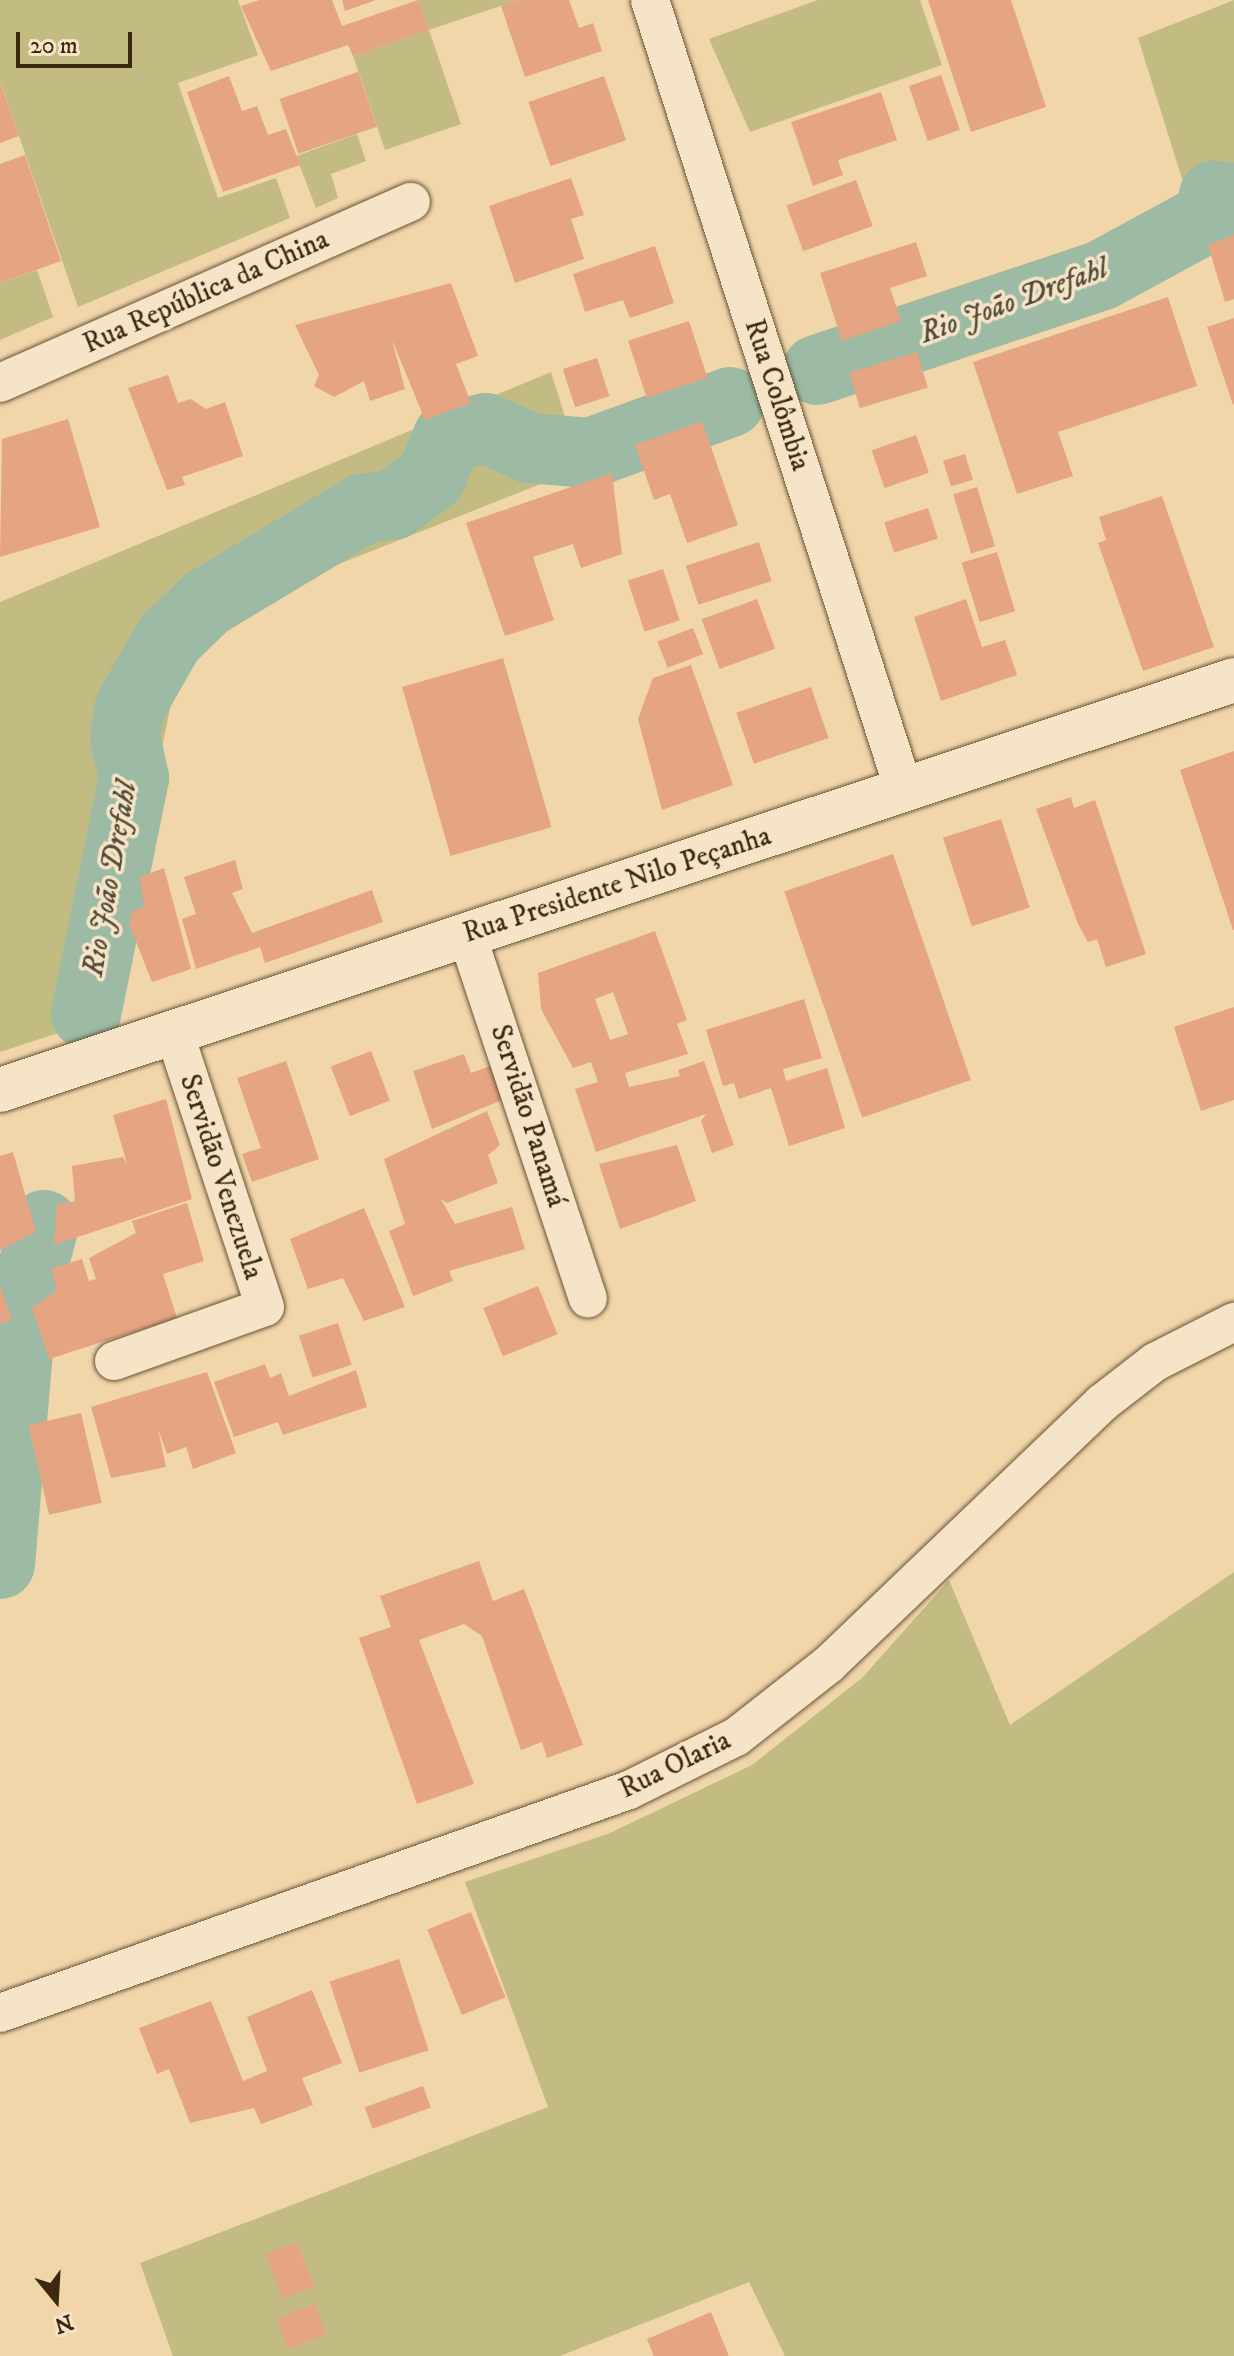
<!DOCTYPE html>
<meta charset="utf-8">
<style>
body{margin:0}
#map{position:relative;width:1234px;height:2356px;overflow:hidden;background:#f1d6aa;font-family:"IM FELL DW Pica",serif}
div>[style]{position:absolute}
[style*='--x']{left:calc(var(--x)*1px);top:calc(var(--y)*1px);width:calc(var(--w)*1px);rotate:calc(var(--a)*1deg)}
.green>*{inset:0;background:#c2bc83}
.river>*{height:70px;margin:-35px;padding:0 35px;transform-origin:35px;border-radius:35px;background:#9cbaa4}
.building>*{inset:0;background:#e5a583;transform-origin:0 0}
.roads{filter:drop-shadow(0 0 2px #685437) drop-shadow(0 0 2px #685437)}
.street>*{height:38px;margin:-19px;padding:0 19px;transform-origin:19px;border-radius:19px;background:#f6e4c8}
.secondary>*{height:44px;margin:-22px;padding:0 22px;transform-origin:22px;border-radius:22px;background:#f6e4c8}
span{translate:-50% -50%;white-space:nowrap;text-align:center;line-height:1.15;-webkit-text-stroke:7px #f6e4c8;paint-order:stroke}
.street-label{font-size:28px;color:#3b2811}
.water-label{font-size:30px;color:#534c36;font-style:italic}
.north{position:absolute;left:16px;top:2260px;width:80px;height:80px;-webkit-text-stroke:6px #f6e4c8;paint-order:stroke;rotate:162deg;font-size:22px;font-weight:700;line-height:32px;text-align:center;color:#3b2811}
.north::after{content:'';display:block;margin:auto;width:28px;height:36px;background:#3b2811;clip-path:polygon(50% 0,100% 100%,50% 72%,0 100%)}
.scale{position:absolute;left:16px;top:32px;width:116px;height:36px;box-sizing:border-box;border:4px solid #3b2811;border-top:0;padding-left:10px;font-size:24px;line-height:28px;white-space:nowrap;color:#3b2811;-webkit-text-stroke:6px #f6e4c8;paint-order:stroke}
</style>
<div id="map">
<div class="green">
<div style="clip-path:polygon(0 0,238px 0,258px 55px,178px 83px,218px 198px,276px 178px,290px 218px,78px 307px,0 81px)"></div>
<div style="clip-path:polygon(418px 0,518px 0,429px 30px,461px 124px,385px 150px,353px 56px,428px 30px)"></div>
<div style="clip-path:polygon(818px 0,920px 0,942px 65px,750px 132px,709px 39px)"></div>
<div style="clip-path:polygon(1234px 0,1234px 227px,1178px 248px,1170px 225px,1193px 214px,1138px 38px)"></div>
<div style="clip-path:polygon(357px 134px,366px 161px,331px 174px,338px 198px,316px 208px,296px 156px)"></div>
<div style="clip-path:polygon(37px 270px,53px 317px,0 340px,0 283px)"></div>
<div style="clip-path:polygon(551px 372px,581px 468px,233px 606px,182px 650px,107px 1017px,0 1052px,0 602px)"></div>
<div style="clip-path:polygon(1234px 1572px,1234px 2356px,785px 2356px,749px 2282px,560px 2356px,173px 2356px,140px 2263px,548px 2107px,465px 1882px,610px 1833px,752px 1765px,862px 1678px,949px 1580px,1010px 1725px)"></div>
</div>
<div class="river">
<div style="--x:817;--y:370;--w:300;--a:-18.4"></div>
<div style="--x:1102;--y:275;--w:122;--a:-28.5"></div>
<div style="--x:1209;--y:217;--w:22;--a:-77"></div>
<div style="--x:1214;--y:196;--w:20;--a:6"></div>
<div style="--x:86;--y:1014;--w:241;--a:-78.5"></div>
<div style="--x:134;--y:778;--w:42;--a:-102.4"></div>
<div style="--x:125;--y:737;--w:30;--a:-81"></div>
<div style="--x:130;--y:707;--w:78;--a:-60.2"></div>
<div style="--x:169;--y:639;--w:52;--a:-44.2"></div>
<div style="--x:206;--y:603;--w:184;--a:-31"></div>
<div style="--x:364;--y:508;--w:29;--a:-6"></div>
<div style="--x:393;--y:505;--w:47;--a:-36.4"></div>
<div style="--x:431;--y:477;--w:43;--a:-67"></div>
<div style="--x:448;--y:437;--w:39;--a:-13"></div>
<div style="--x:486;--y:428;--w:47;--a:24.9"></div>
<div style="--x:529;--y:448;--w:61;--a:4.7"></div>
<div style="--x:590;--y:453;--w:149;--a:-20"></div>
<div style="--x:0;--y:1564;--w:253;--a:-85.2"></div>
<div style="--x:21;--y:1312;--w:90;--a:-75.2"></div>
</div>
<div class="building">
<div style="clip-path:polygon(259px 0,332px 0,342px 26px,418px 0,429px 30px,353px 56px,348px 45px,271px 71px,241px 6px)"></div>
<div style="clip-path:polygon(342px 0,376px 0,345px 11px)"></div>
<div style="clip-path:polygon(518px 0,569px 0,579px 28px,593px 23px,602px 51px,525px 77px,501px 6px)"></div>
<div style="clip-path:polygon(928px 0,1011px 0,1046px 107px,971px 132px)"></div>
<div style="left:358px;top:72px;width:58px;height:83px;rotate:71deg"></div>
<div style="left:941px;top:75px;width:58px;height:34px;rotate:71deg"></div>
<div style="clip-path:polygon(229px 76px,242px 111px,257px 106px,268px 135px,286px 129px,300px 165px,223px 192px,187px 92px)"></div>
<div style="left:604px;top:76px;width:68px;height:80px;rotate:71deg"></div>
<div style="clip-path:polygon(0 82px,19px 136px,0 143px)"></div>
<div style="clip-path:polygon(881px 92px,897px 140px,838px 160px,843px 175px,813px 186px,791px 122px)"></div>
<div style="clip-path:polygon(25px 155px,61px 261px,0 283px,0 164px)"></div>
<div style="clip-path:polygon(571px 178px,584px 215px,571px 219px,584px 259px,515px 283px,489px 206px)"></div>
<div style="left:856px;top:180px;width:49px;height:74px;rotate:70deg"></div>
<div style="clip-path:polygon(1234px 235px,1234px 299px,1225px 302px,1208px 245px)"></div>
<div style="clip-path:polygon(916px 242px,927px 276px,890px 288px,901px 321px,842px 341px,820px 273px)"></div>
<div style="clip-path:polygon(655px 246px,674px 303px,630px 318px,623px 300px,585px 312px,573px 274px)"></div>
<div style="clip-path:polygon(451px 283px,478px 356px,456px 364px,471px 403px,425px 420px,392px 340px,405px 389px,370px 401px,364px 381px,334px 397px,314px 386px,319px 375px,295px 325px)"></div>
<div style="clip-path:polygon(1168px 297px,1197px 386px,1058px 432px,1073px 476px,1017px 494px,973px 362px)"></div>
<div style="clip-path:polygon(1234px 318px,1234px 404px,1233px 405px,1207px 327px)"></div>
<div style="left:689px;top:321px;width:60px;height:64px;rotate:72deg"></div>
<div style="left:917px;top:352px;width:37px;height:71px;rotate:73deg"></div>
<div style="left:597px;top:358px;width:40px;height:36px;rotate:72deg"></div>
<div style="clip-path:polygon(168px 375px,178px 403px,191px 399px,206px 409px,225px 402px,243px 456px,182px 477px,185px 485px,167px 490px,128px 388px)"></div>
<div style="clip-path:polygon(68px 419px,100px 527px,0 557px,2px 439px)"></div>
<div style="clip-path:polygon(702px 421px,738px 525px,687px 543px,670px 494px,654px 500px,635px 445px)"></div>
<div style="left:916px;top:435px;width:40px;height:47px;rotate:71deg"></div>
<div style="left:965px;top:454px;width:27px;height:23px;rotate:73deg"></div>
<div style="clip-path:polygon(612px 473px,622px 554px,581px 568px,573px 544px,533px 557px,554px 620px,505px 636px,466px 523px)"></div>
<div style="left:977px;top:487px;width:62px;height:25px;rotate:73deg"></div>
<div style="clip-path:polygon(1162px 496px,1214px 647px,1143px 671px,1098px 543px,1106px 540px,1099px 517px)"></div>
<div style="left:928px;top:508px;width:32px;height:46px;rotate:72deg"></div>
<div style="left:759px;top:542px;width:41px;height:77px;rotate:72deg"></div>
<div style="left:997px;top:552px;width:62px;height:37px;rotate:73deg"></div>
<div style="left:663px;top:569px;width:54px;height:37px;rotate:72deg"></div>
<div style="left:757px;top:599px;width:53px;height:59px;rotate:70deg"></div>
<div style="clip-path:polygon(966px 599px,982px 647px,1005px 640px,1017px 675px,941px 701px,914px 617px)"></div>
<div style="left:693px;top:628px;width:28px;height:38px;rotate:69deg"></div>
<div style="left:503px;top:658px;width:176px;height:105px;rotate:74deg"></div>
<div style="clip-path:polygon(691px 665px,733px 785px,662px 810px,638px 719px,653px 678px)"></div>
<div style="left:811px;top:687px;width:54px;height:79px;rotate:71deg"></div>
<div style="clip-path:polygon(1234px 751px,1234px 930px,1233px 930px,1180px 770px)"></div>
<div style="clip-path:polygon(1071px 797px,1074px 808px,1095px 800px,1146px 954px,1106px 967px,1097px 939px,1088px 942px,1078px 924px,1036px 809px)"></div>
<div style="left:1001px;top:819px;width:93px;height:61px;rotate:72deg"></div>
<div style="left:893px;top:854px;width:239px;height:115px;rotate:71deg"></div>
<div style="clip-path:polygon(235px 860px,243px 889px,232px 893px,252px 933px,372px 890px,383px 922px,265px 963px,260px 947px,196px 969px,182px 919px,196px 914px,184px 877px)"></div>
<div style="clip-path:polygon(164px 868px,191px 969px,152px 982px,129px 924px,132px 911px,144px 907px,140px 877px)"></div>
<div style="clip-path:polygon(evenodd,655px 931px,687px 1020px,677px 1024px,688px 1054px,625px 1073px,629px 1087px,680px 1076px,678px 1070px,704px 1061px,734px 1145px,712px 1153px,701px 1121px,706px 1114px,596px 1152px,575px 1089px,598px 1082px,591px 1062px,573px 1068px,541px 1009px,538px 973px,655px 931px,613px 992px,628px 1034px,610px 1040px,595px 999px,613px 992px)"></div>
<div style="clip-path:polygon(804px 999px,822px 1058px,783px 1069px,786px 1081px,827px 1068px,845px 1128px,789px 1146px,771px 1088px,739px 1099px,734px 1083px,723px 1086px,706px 1030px)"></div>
<div style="clip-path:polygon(1234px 1007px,1234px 1100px,1201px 1111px,1174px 1027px)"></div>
<div style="left:371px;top:1051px;width:53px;height:43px;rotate:69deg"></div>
<div style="clip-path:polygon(464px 1054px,471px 1073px,496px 1064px,507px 1098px,432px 1129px,413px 1071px)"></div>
<div style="clip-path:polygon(286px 1061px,319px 1159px,252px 1182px,242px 1154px,261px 1148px,237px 1078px)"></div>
<div style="clip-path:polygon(166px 1099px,192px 1199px,54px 1245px,57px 1204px,75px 1201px,72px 1166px,123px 1157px,127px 1164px,113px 1115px)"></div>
<div style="clip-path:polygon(487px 1111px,500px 1145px,488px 1155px,498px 1183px,447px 1203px,441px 1199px,455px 1224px,512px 1207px,525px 1249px,449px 1271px,453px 1281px,413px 1296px,389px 1231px,405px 1224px,384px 1159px)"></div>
<div style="clip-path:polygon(677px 1145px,696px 1201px,620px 1229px,599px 1164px)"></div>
<div style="clip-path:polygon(13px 1152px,36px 1232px,0 1250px,0 1156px)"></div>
<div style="clip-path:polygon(187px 1203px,204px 1261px,163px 1274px,177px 1318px,49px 1359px,32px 1308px,57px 1290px,51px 1269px,82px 1259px,89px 1281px,96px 1279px,89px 1258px,136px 1233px,132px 1221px)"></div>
<div style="clip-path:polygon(364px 1208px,405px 1307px,364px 1321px,343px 1278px,308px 1289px,290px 1239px)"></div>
<div style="clip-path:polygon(0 1286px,12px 1320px,0 1324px)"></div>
<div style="left:538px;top:1286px;width:52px;height:59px;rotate:68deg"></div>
<div style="left:338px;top:1323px;width:44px;height:41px;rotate:72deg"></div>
<div style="clip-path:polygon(265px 1364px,270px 1378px,281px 1373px,289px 1396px,356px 1370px,367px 1407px,283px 1435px,278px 1422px,234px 1437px,214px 1382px)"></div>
<div style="clip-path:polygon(207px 1372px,236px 1453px,193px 1469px,186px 1447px,167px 1454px,158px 1429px,166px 1467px,111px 1478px,91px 1407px)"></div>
<div style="left:81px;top:1413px;width:92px;height:54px;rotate:77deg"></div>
<div style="clip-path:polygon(479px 1561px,493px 1601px,524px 1589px,583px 1745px,547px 1758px,542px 1742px,521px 1750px,482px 1636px,464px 1624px,419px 1640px,474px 1784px,417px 1804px,359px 1638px,391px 1627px,380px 1596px)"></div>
<div style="left:471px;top:1912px;width:92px;height:47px;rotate:68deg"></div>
<div style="left:399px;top:1959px;width:96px;height:73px;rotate:72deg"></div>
<div style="clip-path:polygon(312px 1990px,342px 2063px,302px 2078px,313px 2105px,261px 2124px,254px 2108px,190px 2123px,169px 2069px,157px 2074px,139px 2028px,211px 2001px,243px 2081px,267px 2071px,247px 2017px)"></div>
<div style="left:423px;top:2086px;width:23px;height:62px;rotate:70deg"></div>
<div style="left:297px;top:2242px;width:48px;height:34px;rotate:69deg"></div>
<div style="left:315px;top:2304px;width:33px;height:41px;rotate:70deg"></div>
<div style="clip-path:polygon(711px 2312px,729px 2356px,654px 2356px,647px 2339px)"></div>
</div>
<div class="roads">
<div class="street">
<div style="--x:650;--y:0;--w:830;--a:72.18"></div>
<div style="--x:0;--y:383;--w:449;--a:-23.8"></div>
<div style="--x:467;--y:935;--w:383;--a:71.6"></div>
<div style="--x:114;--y:1361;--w:160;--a:-19.7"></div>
<div style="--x:265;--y:1307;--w:290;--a:-108.3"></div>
<div style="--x:0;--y:2013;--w:667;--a:-19.52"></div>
<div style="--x:629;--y:1790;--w:119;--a:-26.4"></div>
<div style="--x:736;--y:1737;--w:118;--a:-38.1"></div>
<div style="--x:829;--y:1664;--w:378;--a:-43.7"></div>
<div style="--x:1102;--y:1403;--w:67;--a:-37.7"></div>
<div style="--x:1155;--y:1362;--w:89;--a:-26.9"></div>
</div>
<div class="secondary">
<div style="--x:0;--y:1090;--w:1300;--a:-18.38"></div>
</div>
</div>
<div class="street-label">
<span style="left:206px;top:292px;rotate:-24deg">Rua República da China</span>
<span style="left:777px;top:395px;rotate:72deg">Rua Colômbia</span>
<span style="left:617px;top:885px;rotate:-18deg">Rua Presidente Nilo Peçanha</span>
<span style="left:528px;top:1116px;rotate:72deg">Servidão Panamá</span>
<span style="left:221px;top:1177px;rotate:72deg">Servidão Venezuela</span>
<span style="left:675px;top:1765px;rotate:-26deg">Rua Olaria</span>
</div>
<div class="water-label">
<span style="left:1014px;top:302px;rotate:-20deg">Rio João Drefahl</span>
<span style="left:111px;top:879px;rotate:-80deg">Rio João Drefahl</span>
</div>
<div class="north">N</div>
<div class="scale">20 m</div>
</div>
